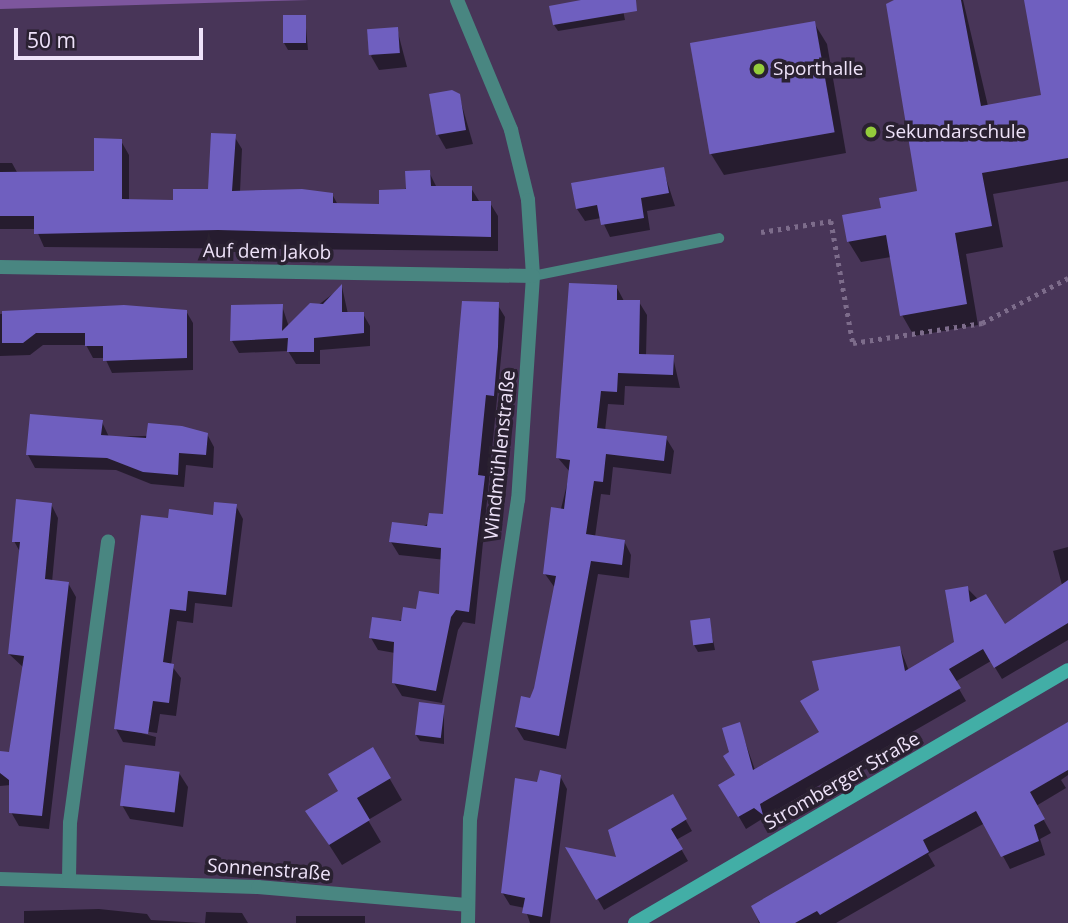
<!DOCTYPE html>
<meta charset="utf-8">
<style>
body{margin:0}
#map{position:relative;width:1068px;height:923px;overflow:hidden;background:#483558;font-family:"Open Sans",sans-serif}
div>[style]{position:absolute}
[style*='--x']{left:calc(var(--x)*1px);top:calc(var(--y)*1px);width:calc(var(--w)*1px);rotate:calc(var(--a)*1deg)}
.green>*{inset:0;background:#7d569d}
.shadow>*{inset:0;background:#0007;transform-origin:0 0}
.building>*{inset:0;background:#6f5fbf;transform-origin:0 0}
.path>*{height:4.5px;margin-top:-2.25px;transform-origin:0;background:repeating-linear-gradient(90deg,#7d6c8b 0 3.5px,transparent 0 8.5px)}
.lane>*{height:10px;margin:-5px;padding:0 5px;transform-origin:5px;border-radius:5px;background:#498681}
.street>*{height:14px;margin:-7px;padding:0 7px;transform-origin:7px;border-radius:7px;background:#498681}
.secondary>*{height:14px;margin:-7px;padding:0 7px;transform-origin:7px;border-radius:7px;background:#42aea6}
.dots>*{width:19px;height:19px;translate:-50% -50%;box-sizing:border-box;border:4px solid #2a2131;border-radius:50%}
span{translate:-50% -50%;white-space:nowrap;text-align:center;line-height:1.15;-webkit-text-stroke:7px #2a2131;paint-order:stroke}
.poi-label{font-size:19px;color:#eee2f9}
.left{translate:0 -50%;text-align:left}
.street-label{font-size:19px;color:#eee2f9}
.scale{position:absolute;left:14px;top:28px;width:189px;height:32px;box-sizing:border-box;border:4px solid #eee2f9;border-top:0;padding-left:9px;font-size:21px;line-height:24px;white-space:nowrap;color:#eee2f9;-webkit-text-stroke:5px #2a2131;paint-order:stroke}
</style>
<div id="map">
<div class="green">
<div style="clip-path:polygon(0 0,309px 0,0 9px)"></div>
</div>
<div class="shadow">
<div style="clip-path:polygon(594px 0,621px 0,625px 20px,558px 31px,554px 25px)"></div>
<div style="clip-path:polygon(896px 0,963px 0,988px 106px,1043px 96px,1026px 0,1068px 0,1068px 181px,993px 194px,1003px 247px,966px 254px,978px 325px,914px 336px,902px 315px,891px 257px,861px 262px,848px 241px,883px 209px,919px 192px)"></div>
<div style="clip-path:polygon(305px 17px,308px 50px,288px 50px,284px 43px)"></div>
<div style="clip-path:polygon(814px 23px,827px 44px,846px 153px,724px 175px,711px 154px)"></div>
<div style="clip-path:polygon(397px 29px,407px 67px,379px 70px,371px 56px)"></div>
<div style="clip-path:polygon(459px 95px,473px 144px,446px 149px,438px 135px)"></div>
<div style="clip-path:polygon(234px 136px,242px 149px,240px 192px,332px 194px,338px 205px,381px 206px,429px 172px,437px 188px,471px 188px,479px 201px,490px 203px,498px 216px,498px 251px,44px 247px,36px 229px,0 229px,0 163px,12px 163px,18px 174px,96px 173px,121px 141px,129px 155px,129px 201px,175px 202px,210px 191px)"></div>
<div style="clip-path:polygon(663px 169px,675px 206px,647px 211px,650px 230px,610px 237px,601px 218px,585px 221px,577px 209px)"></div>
<div style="clip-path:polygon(616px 286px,624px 301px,639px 302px,647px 315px,646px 356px,673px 357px,680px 388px,625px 386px,624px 405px,608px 404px,605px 431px,666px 438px,674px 451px,671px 474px,613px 467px,610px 495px,601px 494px,595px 537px,624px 541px,631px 555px,629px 578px,598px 574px,566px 749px,524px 740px,516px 727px,536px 689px,555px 588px,545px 574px,570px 472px,558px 458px)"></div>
<div style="clip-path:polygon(342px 287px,348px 314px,363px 314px,370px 326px,370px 346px,320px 350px,320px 364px,296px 364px,288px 351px,239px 353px,232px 341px,282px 306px,289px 327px)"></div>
<div style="clip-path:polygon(497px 304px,505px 317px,475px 624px,463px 622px,458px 630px,442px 703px,402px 696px,394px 683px,395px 653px,378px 650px,371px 638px,440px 596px,446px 560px,399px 555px,391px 542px,444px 516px)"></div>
<div style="clip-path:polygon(124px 307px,186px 311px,193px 323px,193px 370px,112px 373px,105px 358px,93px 358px,86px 345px,43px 345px,30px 355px,0 356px,0 314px)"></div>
<div style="clip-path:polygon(102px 422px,109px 437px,207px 434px,214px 447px,213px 468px,186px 465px,184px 487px,151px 484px,116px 470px,35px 468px,28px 455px)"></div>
<div style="clip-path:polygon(51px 504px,58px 518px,52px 582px,68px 583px,76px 597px,49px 829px,19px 826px,11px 812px,11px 785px,0 786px,0 753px,11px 754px,24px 668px,9px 654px,20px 552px,14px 541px)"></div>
<div style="clip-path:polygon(236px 506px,243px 519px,232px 607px,195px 603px,193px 623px,177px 621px,171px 665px,181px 678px,176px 716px,160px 714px,157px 733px,122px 728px,156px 737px,155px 746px,123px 742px,116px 729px,169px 520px,214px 517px)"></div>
<div style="clip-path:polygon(1068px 547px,1068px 640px,1002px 679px,991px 661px,955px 682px,966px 701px,766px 816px,768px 824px,762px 819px,746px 829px,721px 786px,737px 776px,739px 724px,755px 770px,821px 733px,900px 648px,909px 671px,955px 643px,967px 588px,1004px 626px,1062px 585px,1053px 551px)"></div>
<div style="clip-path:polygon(709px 620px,715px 650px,698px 652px,694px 645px)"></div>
<div style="clip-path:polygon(444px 707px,444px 744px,420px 741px,416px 735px)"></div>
<div style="clip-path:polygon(1068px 723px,1068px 775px,1061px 780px,1066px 788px,1036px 806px,1051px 833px,1040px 839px,1045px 855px,1010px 869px,985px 823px,928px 854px,935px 866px,836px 923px,759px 923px,753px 907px)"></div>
<div style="clip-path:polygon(373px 750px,402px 800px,368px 820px,381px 842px,342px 865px,308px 812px,340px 792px)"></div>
<div style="clip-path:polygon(179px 773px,188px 787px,183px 827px,130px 819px,122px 805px)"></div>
<div style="clip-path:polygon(560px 776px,567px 789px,550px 923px,530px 923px,525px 908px,510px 905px,502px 892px,539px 784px)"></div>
<div style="clip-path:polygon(672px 796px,692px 831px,676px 840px,688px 861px,604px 910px,569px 849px,618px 859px)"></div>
<div style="clip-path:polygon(99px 909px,147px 914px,151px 920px,203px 923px,24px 923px,24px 911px)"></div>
<div style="clip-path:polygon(206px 912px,242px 913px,248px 923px,205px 923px)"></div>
<div style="left:296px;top:916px;width:69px;height:7px"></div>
</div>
<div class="building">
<div style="clip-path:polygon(581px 0,636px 0,637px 11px,553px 25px,549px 6px)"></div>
<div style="clip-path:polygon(894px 0,961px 0,981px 106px,1041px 95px,1024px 0,1068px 0,1068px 158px,982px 173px,992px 226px,955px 233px,967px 304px,900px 316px,886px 235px,847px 242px,842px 215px,881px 208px,879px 198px,917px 191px,886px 4px)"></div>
<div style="left:283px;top:15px;width:23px;height:28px"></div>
<div style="left:815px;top:21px;width:113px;height:127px;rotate:80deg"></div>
<div style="left:398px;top:27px;width:26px;height:31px;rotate:86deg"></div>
<div style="clip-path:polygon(452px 90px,460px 94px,466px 130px,436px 135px,429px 94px)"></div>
<div style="clip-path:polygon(211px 133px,236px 134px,232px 191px,302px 189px,333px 193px,333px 203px,379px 204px,379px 190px,406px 189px,405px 171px,430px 170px,431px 186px,472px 186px,472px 201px,491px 201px,491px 237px,218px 230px,34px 234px,34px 216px,0 216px,0 172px,94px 171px,94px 138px,122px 139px,122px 199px,173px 200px,173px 189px,208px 189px)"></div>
<div style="clip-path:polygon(664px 167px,669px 193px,641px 198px,644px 218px,601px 225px,597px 205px,576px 209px,571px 183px)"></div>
<div style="clip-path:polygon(569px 283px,617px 285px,617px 300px,640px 300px,639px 354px,674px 355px,673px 375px,618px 373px,617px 392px,601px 391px,597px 428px,667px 436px,664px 461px,606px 454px,603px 482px,594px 481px,586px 534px,625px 540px,622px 565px,591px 561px,559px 736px,515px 727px,521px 696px,530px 698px,534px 688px,556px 576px,543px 574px,551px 507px,564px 509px,567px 484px,570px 460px,556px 458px)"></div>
<div style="clip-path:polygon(342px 284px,342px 312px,364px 312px,364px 333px,314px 338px,314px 352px,287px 352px,288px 338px,230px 341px,231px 305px,283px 304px,282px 331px,310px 303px,323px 304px)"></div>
<div style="clip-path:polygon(462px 301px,499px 302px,498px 347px,494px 396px,486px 395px,478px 475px,485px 476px,469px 612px,456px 610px,451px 617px,436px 691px,392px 683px,394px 642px,369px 638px,372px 617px,401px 621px,403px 607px,416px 609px,419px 591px,439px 594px,441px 548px,389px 542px,392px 522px,427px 526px,429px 513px,443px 514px)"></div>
<div style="clip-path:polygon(124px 305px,187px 310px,187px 358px,103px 361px,103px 346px,85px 346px,85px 333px,36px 333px,23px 343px,2px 343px,2px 311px)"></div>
<div style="clip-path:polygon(30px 414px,103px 420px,101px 435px,146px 438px,148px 423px,182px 426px,208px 433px,206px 455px,179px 453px,178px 475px,143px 472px,107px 458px,26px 455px)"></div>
<div style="clip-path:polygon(16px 499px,52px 503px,45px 579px,69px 582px,42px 816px,9px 813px,9px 780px,0 773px,0 751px,9px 752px,24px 656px,8px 654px,20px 542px,12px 542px)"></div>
<div style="clip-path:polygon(214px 502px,237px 504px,226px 595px,188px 591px,186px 611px,170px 609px,163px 662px,174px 664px,169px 703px,153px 701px,148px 734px,114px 729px,141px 515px,168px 518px,169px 509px,213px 515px)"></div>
<div style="clip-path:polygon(1068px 580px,1068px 623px,994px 668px,983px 649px,949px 669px,961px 688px,760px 804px,763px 815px,754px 808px,738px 817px,718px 785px,735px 775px,723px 756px,729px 752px,722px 728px,740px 722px,753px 770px,819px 732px,800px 701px,819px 690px,812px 661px,900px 646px,905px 671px,954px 642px,945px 590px,968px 586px,970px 602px,986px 594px,1005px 624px)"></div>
<div style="left:710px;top:618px;width:25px;height:20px;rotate:83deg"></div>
<div style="left:419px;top:702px;width:26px;height:33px;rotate:7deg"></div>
<div style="clip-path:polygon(1068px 722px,1068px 770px,1030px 792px,1045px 819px,1034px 825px,1039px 841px,1001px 857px,976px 811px,923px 840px,929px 852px,820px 915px,817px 911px,795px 923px,760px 923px,751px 906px)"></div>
<div style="clip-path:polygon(373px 747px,391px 778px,357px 798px,370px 820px,329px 845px,305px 811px,338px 791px,328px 774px)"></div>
<div style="left:125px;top:765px;width:55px;height:41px;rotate:7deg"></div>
<div style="clip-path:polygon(540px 770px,561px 775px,542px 917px,522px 913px,525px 898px,501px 893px,515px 778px,537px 782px)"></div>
<div style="clip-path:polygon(673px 794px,687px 819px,671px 829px,683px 849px,596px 900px,565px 847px,616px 857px,608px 830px)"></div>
</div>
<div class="path">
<div style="--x:761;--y:232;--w:71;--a:-8.9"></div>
<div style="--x:831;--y:221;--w:124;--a:79.8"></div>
<div style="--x:853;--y:343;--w:131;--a:-8.8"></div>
<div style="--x:982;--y:323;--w:97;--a:-27.6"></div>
</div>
<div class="lane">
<div style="--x:533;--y:276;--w:190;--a:-11.5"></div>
</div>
<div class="street">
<div style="--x:457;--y:0;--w:141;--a:67.4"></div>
<div style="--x:511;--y:130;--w:72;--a:76.3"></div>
<div style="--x:528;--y:200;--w:76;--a:86.2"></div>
<div style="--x:533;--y:276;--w:224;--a:93.8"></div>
<div style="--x:518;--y:499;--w:324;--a:98.5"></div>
<div style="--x:470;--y:819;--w:104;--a:91.1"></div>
<div style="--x:0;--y:267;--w:533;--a:0.97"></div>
<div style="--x:0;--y:879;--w:258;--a:1.8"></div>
<div style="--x:258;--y:887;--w:209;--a:4.9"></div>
<div style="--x:69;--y:879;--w:56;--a:-89"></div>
<div style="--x:70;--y:823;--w:284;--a:-82.3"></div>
</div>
<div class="secondary">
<div style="--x:635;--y:923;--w:501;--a:-30.3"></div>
</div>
<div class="dots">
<div style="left:759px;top:69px;background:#94cc3b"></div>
<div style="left:871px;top:132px;background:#94cc3b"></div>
</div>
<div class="poi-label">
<span class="left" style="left:773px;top:69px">Sporthalle</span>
<span class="left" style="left:885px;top:132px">Sekundarschule</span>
</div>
<div class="street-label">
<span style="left:267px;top:252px;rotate:1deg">Auf dem Jakob</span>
<span style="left:500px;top:455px;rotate:-84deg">Windmühlenstraße</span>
<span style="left:842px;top:781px;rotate:-30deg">Stromberger Straße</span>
<span style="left:269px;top:870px;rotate:4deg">Sonnenstraße</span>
</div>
<div class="scale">50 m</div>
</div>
